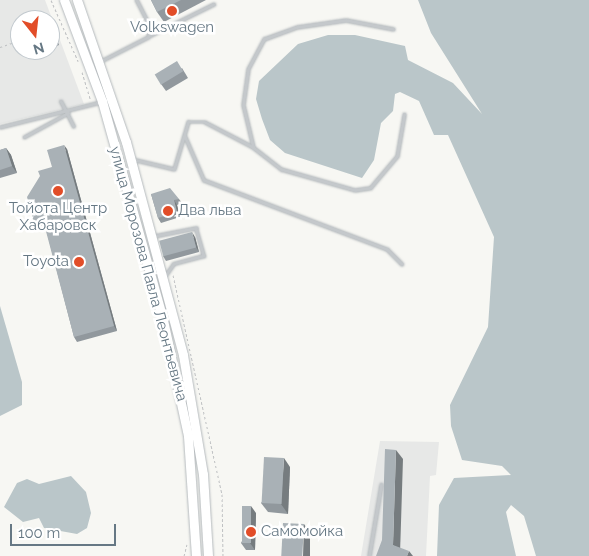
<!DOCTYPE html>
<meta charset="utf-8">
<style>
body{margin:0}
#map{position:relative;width:589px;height:556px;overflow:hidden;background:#f7f7f3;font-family:Raleway,sans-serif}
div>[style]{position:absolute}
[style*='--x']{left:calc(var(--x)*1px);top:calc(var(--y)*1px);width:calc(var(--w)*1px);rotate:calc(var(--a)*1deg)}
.built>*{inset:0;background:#e7e8e7}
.water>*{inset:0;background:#bac6c9}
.path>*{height:1px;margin-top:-0.5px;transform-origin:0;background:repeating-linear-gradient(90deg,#bec0c2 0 2.5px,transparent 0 5px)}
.roads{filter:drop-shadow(0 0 1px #b5babd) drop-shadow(0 0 1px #b5babd)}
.service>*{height:2.5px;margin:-1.25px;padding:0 1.25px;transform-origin:1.25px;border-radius:1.25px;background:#c4c8cb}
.primary>*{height:9px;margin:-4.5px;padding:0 4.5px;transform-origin:4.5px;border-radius:4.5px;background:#fff}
.wall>*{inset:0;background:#91989d}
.shaded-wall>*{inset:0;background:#767c7f}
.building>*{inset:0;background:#a9b1b6;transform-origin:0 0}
.dots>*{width:14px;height:14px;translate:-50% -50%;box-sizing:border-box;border:2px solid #fff;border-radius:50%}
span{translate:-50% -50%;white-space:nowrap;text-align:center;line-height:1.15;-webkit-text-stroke:5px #fff;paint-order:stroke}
.poi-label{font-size:15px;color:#667884}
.left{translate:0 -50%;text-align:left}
.right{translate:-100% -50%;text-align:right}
.street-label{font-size:15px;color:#667884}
.north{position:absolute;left:10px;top:10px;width:50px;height:50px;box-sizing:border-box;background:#fff;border:1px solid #c2c9ce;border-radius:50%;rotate:164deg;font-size:14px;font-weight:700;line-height:20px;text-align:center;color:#667884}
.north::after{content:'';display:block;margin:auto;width:18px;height:22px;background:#e24d28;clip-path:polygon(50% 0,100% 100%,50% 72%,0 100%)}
.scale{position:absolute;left:10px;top:524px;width:106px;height:22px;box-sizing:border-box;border:2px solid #667884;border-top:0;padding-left:6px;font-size:15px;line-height:18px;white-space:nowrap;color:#667884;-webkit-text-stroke:4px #fff;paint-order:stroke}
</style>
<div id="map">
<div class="built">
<div style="clip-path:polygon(evenodd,0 0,45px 0,84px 104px,0 124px,0 0,20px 20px,50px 20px,50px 50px,20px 50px,20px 20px)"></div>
<div style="clip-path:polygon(380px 441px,439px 442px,436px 475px,430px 476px,426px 556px,361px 556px)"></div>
</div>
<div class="water">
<div style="clip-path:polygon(418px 0,589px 0,589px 556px,536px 556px,524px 516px,511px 505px,506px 512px,516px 556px,437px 556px,439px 505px,454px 478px,511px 475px,502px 466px,462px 460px,451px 426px,450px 405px,488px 327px,494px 237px,448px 135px,434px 135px,419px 101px,400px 92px,395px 94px,393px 111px,381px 123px,374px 160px,362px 178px,285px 153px,270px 140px,262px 119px,256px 99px,259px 81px,298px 44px,328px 35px,355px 35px,405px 46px,408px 60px,453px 83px,482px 114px,431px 33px)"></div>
<div style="clip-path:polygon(0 306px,22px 382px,22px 405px,0 416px)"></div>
<div style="clip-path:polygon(71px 476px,86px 492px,91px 513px,87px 528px,77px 534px,44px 528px,39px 518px,23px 522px,4px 507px,17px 483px,27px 479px,39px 484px)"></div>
</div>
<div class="path">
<div style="--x:51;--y:0;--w:67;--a:66.1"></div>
<div style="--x:50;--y:31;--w:10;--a:-17"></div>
<div style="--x:0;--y:47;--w:21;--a:-19"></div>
<div style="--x:82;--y:72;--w:28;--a:73"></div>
<div style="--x:173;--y:275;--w:224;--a:77.4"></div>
<div style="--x:222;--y:494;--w:62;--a:89.1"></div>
<div style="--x:184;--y:556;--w:12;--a:-76"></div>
</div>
<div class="roads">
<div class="service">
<div style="--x:149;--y:36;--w:72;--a:-26.2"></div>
<div style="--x:101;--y:61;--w:53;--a:-27.1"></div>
<div style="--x:148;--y:37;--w:10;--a:-79"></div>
<div style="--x:150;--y:27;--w:30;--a:-117"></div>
<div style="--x:61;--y:101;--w:28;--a:63"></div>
<div style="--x:0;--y:127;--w:103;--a:-14"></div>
<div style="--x:185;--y:136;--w:48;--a:66.6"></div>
<div style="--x:204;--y:180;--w:196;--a:20.7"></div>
<div style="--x:387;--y:249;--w:21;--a:45"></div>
<div style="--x:24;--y:137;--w:50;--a:-28.6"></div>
<div style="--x:253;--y:147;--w:43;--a:-103.4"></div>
<div style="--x:243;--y:105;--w:36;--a:-82"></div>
<div style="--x:248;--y:69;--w:34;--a:-62"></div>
<div style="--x:264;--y:39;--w:35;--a:-20"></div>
<div style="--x:297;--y:27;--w:49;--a:-8.1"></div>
<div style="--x:346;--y:20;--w:48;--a:10.8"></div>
<div style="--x:132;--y:159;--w:43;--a:13.4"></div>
<div style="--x:174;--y:169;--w:49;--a:-73.4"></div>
<div style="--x:188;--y:122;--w:17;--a:0"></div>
<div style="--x:205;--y:122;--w:54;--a:27.5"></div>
<div style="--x:253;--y:147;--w:36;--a:38"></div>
<div style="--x:281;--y:169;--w:77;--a:15.8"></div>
<div style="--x:355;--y:190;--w:15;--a:-8"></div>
<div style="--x:370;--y:188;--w:42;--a:-49.8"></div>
<div style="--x:397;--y:156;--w:42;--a:-80.3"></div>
<div style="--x:154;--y:236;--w:43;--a:-10.8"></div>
<div style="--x:196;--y:228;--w:29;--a:74"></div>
<div style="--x:204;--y:256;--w:31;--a:165"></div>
<div style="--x:174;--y:264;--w:16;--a:125"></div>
<div style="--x:369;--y:556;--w:72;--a:-80.4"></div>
</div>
<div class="primary">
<div style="--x:64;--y:0;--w:108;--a:69.4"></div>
<div style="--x:102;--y:101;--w:227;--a:74.4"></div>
<div style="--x:163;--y:320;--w:119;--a:77.8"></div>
<div style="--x:188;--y:436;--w:120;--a:86.2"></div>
<div style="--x:77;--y:0;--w:150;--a:71"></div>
<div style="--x:126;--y:142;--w:220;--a:75"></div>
<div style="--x:183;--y:355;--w:121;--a:80.5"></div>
<div style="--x:203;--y:474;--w:82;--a:86.5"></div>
</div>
</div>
<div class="wall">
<div style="clip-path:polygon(151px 0,206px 0,164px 22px,157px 12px)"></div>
<div style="clip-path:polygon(50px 31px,54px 35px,59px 45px,53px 48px,50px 43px)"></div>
<div style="clip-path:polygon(182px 68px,188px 78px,166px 91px,161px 84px)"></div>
<div style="clip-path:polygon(6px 148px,11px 155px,17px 173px,0 178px,0 150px)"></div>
<div style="clip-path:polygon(67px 149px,117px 331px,77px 342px,74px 337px,45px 225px,37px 227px,34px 223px,52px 167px)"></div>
<div style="clip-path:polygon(151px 194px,179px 199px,182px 203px,177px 205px,180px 217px,161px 223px,158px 218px)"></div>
<div style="clip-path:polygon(195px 237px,199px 252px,166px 261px,163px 256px)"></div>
<div style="clip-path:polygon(290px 467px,288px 514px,268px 512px,261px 503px)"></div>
<div style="clip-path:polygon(256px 513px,255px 550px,246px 550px,241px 543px)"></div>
</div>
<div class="shaded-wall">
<div style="clip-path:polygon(51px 30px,54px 35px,59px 45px,55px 41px)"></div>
<div style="clip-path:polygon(64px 145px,67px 149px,117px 331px,114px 326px)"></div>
<div style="clip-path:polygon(6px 148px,11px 155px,17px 173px,12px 166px)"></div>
<div style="clip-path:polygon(174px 200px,177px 205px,180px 217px,177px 212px)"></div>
<div style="clip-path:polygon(192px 232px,195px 237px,199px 252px,196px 247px)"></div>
<div style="clip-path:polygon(396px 450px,403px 459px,400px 554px,393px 545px)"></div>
<div style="clip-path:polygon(284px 458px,290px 467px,288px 514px,281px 504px)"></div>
<div style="clip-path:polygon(251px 506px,256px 513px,255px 550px,250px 543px)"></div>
<div style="clip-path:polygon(304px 524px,310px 533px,310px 556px,303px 556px)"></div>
<div style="clip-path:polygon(409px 551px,413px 556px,407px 556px)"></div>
</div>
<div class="building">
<div style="clip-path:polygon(151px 0,181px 0,157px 12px)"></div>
<div style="clip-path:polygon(51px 30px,55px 41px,50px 43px,50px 31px)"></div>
<div style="left:177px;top:61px;width:12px;height:26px;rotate:59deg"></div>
<div style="clip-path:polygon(64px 145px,114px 326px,74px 337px,43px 220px,34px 223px,27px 197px,40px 176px,38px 171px,52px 167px,47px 150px)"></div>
<div style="clip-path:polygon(6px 148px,12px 166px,0 170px,0 150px)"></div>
<div style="clip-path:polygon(170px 188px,179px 199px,174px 200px,177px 212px,158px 218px,151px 194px)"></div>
<div style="left:192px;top:232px;width:16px;height:34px;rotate:75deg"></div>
<div style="clip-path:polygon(385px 449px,396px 450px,393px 545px,409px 551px,407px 556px,376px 556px,382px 540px)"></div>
<div style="left:264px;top:457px;width:20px;height:46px;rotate:3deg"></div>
<div style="left:242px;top:506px;width:9px;height:37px"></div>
<div style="left:283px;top:523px;width:21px;height:33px;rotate:3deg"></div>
</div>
<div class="dots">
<div style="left:172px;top:11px;background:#e24d28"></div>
<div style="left:58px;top:191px;background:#e24d28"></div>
<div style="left:168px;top:211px;background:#e24d28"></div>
<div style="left:79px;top:262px;background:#e24d28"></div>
<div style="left:251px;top:532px;background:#e24d28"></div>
</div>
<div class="poi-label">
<span style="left:172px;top:28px">Volkswagen</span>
<span style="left:58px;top:217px">Тойота Центр<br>Хабаровск</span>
<span class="left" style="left:178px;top:211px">Два льва</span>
<span class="right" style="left:69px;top:262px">Toyota</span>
<span class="left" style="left:261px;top:532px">Самомойка</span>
</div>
<div class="street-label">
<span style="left:148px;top:274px;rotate:75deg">улица Морозова Павла Леонтьевича</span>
</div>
<div class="north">N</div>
<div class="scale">100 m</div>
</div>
